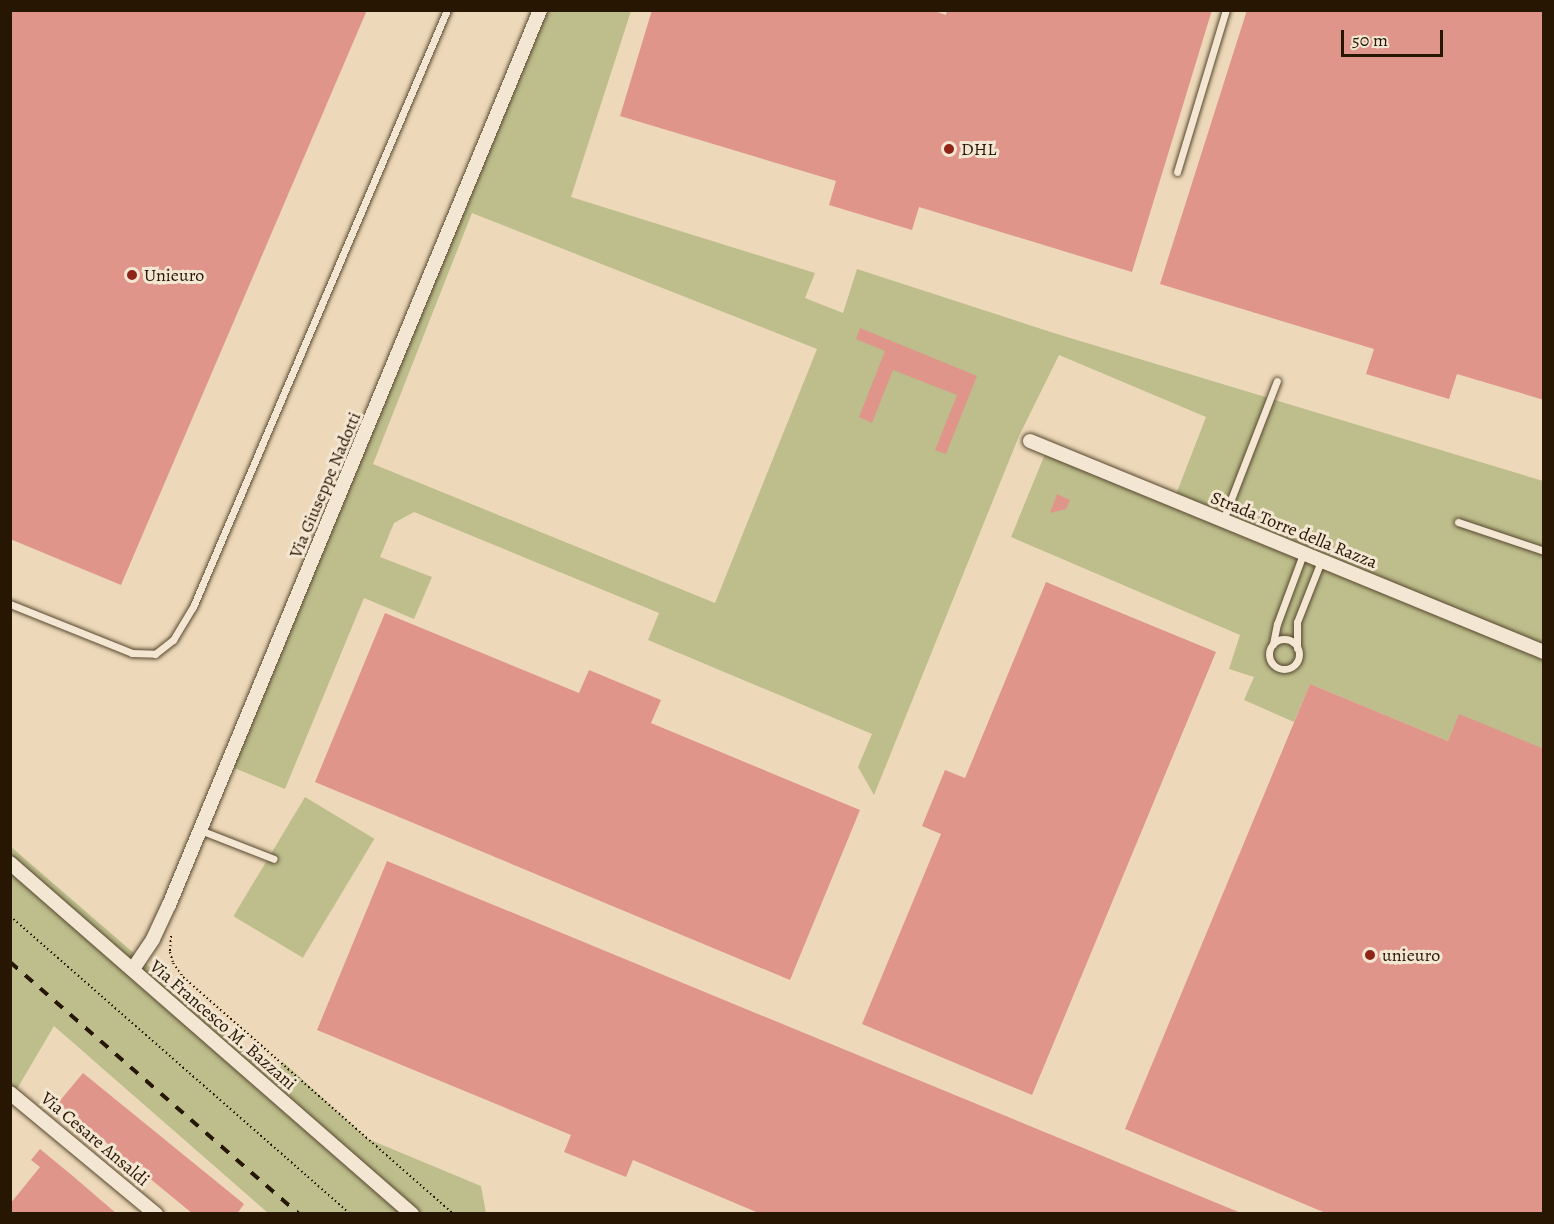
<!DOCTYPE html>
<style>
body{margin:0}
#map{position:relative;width:1554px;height:1224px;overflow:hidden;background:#edd9b9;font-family:Alegreya,serif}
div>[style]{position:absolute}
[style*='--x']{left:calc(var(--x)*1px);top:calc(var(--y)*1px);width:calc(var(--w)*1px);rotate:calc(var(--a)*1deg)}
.green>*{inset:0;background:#bdbe8c;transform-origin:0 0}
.building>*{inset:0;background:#df958a}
.path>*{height:2px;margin-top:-1px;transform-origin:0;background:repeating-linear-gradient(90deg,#271601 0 1.5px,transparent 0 4.5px)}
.roads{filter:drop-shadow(0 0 2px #58472f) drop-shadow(0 0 2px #58472f)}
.lane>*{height:7px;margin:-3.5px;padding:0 3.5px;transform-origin:3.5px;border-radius:3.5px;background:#f3e6d2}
.lane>.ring{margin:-3.5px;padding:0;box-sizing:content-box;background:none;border:7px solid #f3e6d2;border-radius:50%}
.street>*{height:14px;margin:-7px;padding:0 7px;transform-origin:7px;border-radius:7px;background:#f3e6d2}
.rail>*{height:4px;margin-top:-2px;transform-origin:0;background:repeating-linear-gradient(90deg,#271601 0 10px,transparent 0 20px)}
.dots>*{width:16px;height:16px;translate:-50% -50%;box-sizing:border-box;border:3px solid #f3e6d2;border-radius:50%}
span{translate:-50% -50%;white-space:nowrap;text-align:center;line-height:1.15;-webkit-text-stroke:6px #f3e6d2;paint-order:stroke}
.poi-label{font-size:18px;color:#271601}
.left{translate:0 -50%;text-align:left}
.street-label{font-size:18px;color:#271601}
.frame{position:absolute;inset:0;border:12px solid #271601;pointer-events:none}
.scale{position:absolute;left:1341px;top:30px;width:102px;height:27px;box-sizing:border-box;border:3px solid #271601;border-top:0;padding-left:8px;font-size:18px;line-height:21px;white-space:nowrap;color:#271601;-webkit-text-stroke:4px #f3e6d2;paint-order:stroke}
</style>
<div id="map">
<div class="green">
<div style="clip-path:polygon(evenodd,538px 11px,631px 11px,571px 197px,815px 273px,805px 298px,843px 313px,857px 269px,1057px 334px,1543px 481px,1543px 749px,1459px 715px,1448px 741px,1310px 684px,1294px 722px,1244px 700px,1254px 677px,1229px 669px,1240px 635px,1011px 537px,1047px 449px,1175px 497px,1206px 417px,1059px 355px,1019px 436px,874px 795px,858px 767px,872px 734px,648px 640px,659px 613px,414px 512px,394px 523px,380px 557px,432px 577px,414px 619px,364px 598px,285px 789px,227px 765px,538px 11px,472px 213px,817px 349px,715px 603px,373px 464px,472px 213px)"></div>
<div style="left:305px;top:797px;width:81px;height:139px;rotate:31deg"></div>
<div style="clip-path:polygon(10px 846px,276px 1076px,283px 1062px,368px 1139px,481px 1186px,486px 1213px,268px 1213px,54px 1026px,17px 1089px,10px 1084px)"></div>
</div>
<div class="building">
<div style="clip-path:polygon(10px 10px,367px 10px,121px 585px,10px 539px)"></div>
<div style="clip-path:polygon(652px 10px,932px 10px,946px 15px,947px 10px,1212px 10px,1132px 272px,919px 207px,912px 230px,829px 205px,836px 181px,620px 116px)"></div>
<div style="clip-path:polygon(1247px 10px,1544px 10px,1544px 400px,1457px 374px,1449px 399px,1366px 374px,1374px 349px,1160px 284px)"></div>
<div style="clip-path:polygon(860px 328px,977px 376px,946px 454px,935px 450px,957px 395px,893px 370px,872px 423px,859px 417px,885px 351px,856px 339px)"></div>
<div style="clip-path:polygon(1057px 494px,1070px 500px,1066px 509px,1050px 513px)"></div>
<div style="clip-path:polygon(1046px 582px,1216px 652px,1032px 1095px,862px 1024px,941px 834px,922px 826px,945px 770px,965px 778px)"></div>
<div style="clip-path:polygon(385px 613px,579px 693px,589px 670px,661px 700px,651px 723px,860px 810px,790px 980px,315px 782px)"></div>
<div style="clip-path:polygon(1310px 684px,1448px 741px,1459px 714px,1544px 749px,1544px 1214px,1328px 1214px,1125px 1129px)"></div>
<div style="clip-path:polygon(387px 861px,1241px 1213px,1241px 1214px,761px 1214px,633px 1160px,626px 1177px,564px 1152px,571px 1135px,317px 1030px)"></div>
<div style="clip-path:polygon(83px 1073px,244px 1204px,237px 1214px,193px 1214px,58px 1103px)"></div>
<div style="clip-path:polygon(40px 1149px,74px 1177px,117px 1214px,10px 1214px,10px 1204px,40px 1167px,31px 1160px)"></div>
</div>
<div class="path">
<div style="--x:10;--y:916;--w:453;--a:41.2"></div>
<div style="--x:171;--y:936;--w:16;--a:94"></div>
<div style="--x:170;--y:952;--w:11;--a:75"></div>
<div style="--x:173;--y:963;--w:17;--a:54"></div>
<div style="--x:183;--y:977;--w:360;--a:41.2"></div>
</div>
<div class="roads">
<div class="lane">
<div style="--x:1177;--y:172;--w:169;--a:-73.2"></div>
<div style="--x:1223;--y:520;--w:149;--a:-68.8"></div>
<div style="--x:1458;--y:522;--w:91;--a:18.6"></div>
<div style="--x:10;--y:604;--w:131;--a:21.9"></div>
<div style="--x:132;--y:653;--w:23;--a:2"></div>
<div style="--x:155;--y:654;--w:23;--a:-38"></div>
<div style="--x:173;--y:640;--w:39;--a:-59"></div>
<div style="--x:193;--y:607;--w:649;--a:-66.95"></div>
<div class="ring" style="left:1269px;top:639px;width:23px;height:23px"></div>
<div style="--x:1273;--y:644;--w:20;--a:-79"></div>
<div style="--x:1277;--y:624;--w:75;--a:-69.6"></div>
<div style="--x:1297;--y:648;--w:26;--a:-90"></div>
<div style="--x:1297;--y:622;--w:66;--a:-68.5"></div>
<div style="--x:200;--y:830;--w:79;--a:21.4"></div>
</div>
<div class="street">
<div style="--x:1030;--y:441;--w:556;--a:22.32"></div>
<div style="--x:10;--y:863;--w:534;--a:41.13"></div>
<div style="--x:133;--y:969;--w:36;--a:-56"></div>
<div style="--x:153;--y:939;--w:38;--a:-65"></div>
<div style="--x:169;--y:905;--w:969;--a:-67.48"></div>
<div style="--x:10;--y:1093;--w:190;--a:39.7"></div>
</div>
</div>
<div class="rail">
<div style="--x:10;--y:962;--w:383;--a:41.1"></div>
</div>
<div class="dots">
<div style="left:949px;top:149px;background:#8f2418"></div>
<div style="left:132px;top:275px;background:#8f2418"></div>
<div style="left:1370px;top:955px;background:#8f2418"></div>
</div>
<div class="poi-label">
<span class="left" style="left:961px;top:149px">DHL</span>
<span class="left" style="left:144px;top:275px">Unieuro</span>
<span class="left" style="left:1382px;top:955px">unieuro</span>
</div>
<div class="street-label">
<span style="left:325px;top:485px;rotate:-67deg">Via Giuseppe Nadotti</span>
<span style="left:1294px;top:530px;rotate:22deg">Strada Torre della Razza</span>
<span style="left:223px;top:1025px;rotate:41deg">Via Francesco M. Bazzani</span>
<span style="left:95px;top:1139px;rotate:40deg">Via Cesare Ansaldi</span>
</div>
<div class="frame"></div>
<div class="scale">50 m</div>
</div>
